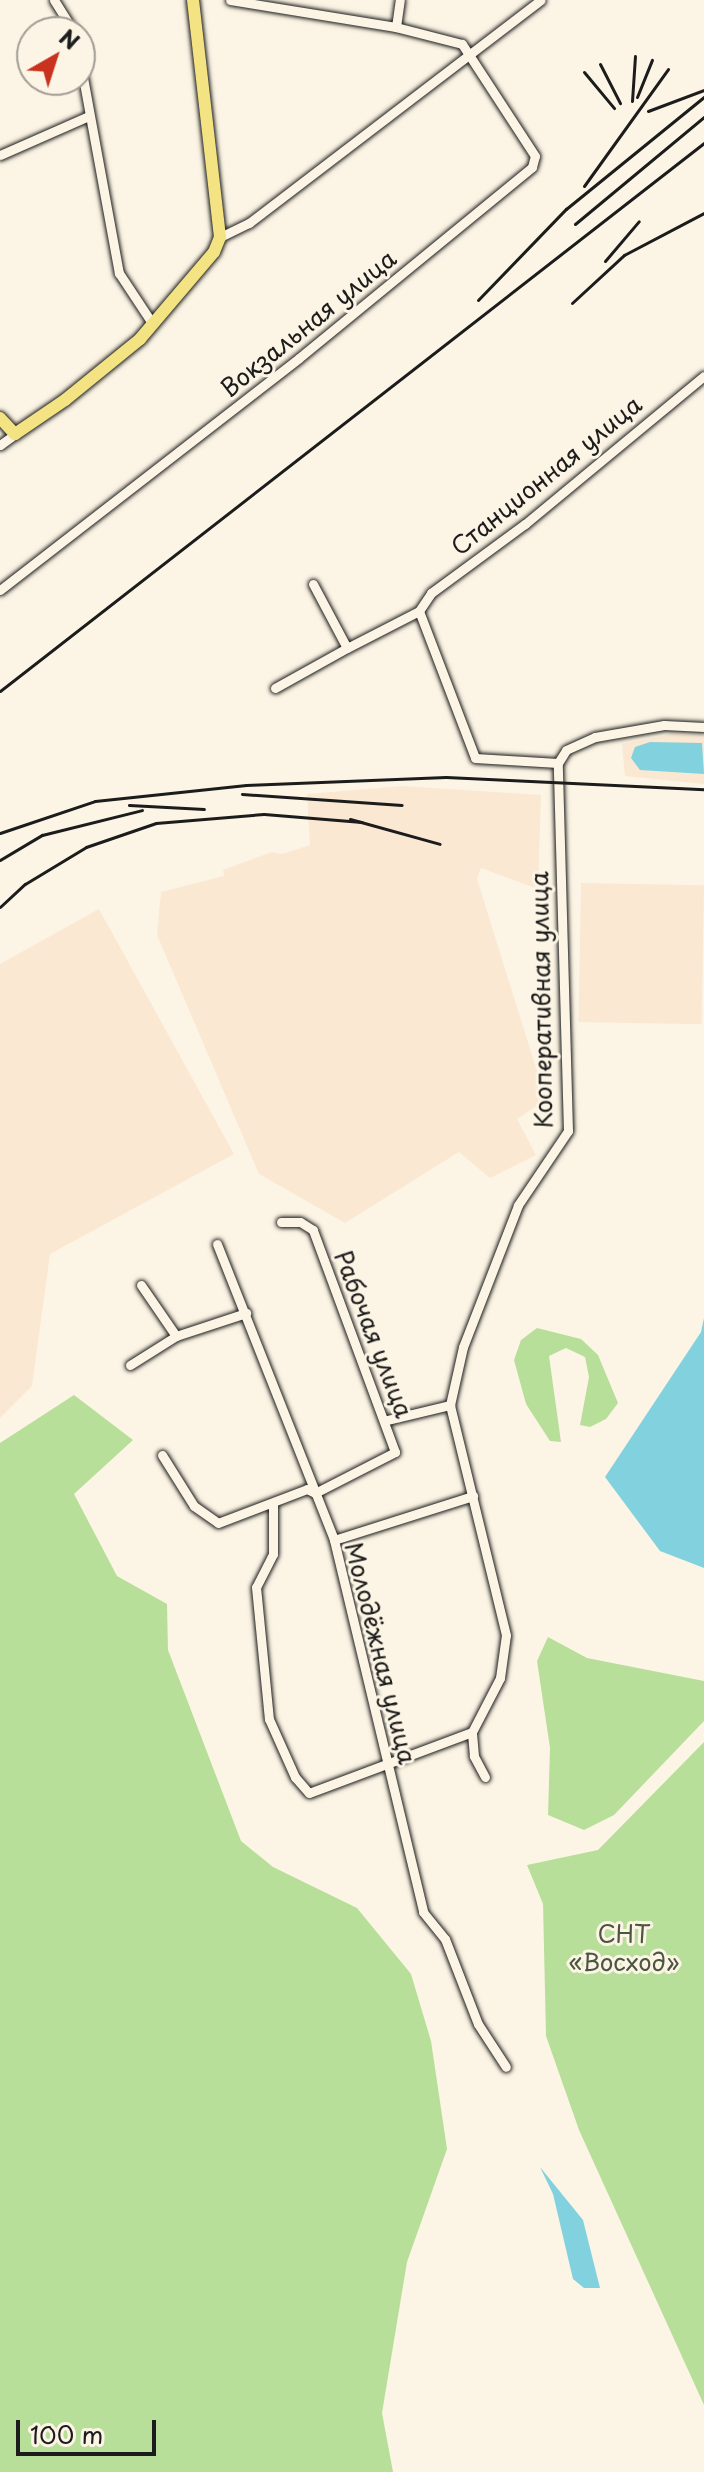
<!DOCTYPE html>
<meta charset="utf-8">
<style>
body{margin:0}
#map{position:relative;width:704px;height:2472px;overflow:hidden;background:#fcf5e5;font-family:"Playpen Sans",sans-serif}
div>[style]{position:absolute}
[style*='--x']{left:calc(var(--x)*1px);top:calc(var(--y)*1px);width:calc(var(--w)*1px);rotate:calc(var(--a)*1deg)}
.built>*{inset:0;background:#fae8d2;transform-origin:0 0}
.green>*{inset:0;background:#b8df9a}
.water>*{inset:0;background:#81d1de}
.roads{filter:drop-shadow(0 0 2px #1c1c1c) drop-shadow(0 0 2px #1c1c1c)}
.minor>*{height:9px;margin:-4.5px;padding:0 4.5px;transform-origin:4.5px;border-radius:4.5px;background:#fcf5e5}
.major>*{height:12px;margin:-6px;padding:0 6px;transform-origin:6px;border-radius:6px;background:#f4e382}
.rail>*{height:3px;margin:-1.5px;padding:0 1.5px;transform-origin:1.5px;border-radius:1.5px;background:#1c1c1c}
span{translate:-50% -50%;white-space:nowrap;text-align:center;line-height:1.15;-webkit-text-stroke:6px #fcf5e5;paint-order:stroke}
.street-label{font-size:24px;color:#1c1c1c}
.park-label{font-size:24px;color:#4b5642}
.north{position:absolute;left:16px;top:16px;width:80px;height:80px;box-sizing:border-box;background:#fcf5e5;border:2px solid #a29e95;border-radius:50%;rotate:39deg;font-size:22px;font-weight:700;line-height:32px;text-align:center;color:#1c1c1c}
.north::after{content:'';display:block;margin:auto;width:28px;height:36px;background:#c8321e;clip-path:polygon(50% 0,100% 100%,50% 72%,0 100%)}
.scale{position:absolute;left:16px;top:2420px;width:140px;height:36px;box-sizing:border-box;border:4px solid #1c1c1c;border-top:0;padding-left:10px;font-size:24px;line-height:28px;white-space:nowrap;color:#1c1c1c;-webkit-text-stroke:6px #fcf5e5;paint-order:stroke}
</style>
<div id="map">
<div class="built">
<div style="clip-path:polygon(672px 734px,704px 735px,704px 784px,625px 776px,622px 744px)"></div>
<div style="clip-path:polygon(402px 786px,541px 795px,538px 889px,481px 868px,477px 879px,546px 1100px,517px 1119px,536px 1155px,490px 1178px,459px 1152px,345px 1223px,259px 1174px,157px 935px,161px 892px,224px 876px,223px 870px,272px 852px,282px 854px,310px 845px,307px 794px)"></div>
<div style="left:581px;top:883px;width:123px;height:139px;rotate:1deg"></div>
<div style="clip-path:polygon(99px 909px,234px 1154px,50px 1254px,32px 1386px,0 1418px,0 964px)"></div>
</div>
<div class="green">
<div style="clip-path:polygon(537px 1328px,581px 1339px,598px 1355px,618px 1403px,606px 1419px,590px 1427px,580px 1425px,589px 1377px,585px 1357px,566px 1348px,549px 1356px,561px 1442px,550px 1441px,526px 1404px,514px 1360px,521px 1340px)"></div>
<div style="clip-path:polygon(74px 1395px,133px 1440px,74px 1494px,117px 1576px,167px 1604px,168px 1650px,241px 1841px,273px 1867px,357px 1908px,411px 1974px,431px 2041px,447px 2149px,407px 2262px,382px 2413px,393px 2472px,0 2472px,0 1443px)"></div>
<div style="clip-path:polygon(548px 1637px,587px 1658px,704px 1681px,704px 1721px,614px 1815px,584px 1830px,548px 1815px,550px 1748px,537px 1661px)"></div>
<div style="clip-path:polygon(704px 1742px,704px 2405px,579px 2130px,546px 2036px,543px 1904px,527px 1865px,598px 1850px)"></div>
</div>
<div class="water">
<div style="clip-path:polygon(650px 742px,702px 743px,704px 774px,640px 770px,631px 758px,635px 747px)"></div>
<div style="clip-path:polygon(704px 1318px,704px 1568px,660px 1551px,605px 1477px,701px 1332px)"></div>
<div style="clip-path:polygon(540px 2167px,583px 2220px,600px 2288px,584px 2288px,573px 2279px,553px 2194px)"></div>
</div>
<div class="roads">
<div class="minor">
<div style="--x:54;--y:0;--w:38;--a:58"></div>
<div style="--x:396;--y:27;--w:27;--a:-82"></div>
<div style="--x:80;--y:61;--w:216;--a:79.6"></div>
<div style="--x:119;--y:273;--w:60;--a:56.6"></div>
<div style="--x:0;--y:155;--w:97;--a:-23.7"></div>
<div style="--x:220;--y:237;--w:32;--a:-26"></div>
<div style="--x:249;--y:223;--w:367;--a:-37.4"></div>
<div style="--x:0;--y:445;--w:19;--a:-36"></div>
<div style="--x:313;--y:584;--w:72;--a:62"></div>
<div style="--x:347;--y:648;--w:81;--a:-27.2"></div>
<div style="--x:419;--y:611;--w:22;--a:-56"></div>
<div style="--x:431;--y:593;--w:117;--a:-36.3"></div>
<div style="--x:525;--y:524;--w:232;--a:-39.6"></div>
<div style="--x:0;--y:590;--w:378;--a:-37.8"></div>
<div style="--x:299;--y:358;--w:301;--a:-39.3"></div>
<div style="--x:532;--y:167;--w:11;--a:-75"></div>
<div style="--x:535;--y:156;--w:134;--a:-123.1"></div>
<div style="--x:462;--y:44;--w:68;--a:-165.6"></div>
<div style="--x:396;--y:27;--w:168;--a:-170.8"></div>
<div style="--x:419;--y:611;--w:157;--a:69.1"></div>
<div style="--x:475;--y:758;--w:83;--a:3.4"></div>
<div style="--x:275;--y:688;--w:82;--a:-29.1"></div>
<div style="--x:217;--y:1244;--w:318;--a:68.4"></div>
<div style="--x:334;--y:1540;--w:382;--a:76.5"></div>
<div style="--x:423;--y:1912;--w:35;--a:51"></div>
<div style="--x:445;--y:1939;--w:91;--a:68.8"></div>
<div style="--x:478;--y:2024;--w:51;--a:56.9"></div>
<div style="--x:141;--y:1285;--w:62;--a:55.5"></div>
<div style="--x:130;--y:1365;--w:54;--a:-32.2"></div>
<div style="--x:176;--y:1336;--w:74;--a:-18.2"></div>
<div style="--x:387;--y:1420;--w:65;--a:-13.4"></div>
<div style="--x:162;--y:1455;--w:60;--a:57.9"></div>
<div style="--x:194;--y:1506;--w:29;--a:35"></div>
<div style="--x:218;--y:1523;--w:95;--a:-20.9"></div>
<div style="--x:307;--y:1489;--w:9;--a:27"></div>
<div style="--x:315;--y:1493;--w:90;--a:-27.1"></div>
<div style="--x:395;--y:1452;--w:237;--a:-110.3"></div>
<div style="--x:313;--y:1230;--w:15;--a:-148"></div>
<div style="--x:300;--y:1222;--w:19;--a:180"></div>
<div style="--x:273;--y:1505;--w:49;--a:90"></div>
<div style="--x:273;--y:1554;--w:37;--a:117"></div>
<div style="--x:256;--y:1587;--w:133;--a:84.4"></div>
<div style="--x:269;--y:1719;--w:64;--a:65.9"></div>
<div style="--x:295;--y:1777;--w:21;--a:49"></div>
<div style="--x:309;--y:1793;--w:174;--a:-20.5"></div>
<div style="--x:334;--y:1540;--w:146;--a:-17.6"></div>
<div style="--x:485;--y:1777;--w:24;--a:-118"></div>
<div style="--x:474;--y:1756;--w:24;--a:-95"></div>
<div style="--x:472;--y:1732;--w:61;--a:-62.6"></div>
<div style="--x:500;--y:1678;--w:43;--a:-82.1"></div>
<div style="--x:506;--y:1635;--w:237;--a:-103.7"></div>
<div style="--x:450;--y:1405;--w:59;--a:-77.4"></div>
<div style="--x:463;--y:1347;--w:152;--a:-68.8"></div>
<div style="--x:518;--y:1205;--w:89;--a:-56"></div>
<div style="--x:568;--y:1131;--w:368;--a:-91.6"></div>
<div style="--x:558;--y:763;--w:15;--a:-58"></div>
<div style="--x:566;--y:750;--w:32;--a:-24"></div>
<div style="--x:595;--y:737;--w:70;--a:-9.9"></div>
<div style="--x:664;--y:725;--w:40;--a:2.9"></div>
</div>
<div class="major">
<div style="--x:0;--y:418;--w:22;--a:47"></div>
<div style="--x:15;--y:434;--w:60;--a:-34.2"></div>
<div style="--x:65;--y:400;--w:97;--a:-39.1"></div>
<div style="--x:140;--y:339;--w:114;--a:-49.6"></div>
<div style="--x:214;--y:252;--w:16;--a:-68"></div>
<div style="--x:220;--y:237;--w:239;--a:-96.5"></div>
</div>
</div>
<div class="rail">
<div style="--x:600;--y:64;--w:44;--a:62.9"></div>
<div style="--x:584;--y:72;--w:47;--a:50.2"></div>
<div style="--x:637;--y:97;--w:40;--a:-68"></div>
<div style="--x:632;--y:101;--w:45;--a:-86.2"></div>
<div style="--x:648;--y:111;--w:60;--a:-20.6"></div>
<div style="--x:584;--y:186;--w:144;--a:-54.3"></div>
<div style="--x:575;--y:224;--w:168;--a:-39.7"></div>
<div style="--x:605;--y:261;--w:52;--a:-49.6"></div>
<div style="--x:478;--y:300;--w:127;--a:-46"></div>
<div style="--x:566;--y:209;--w:178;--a:-39.1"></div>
<div style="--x:572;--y:303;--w:71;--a:-42.7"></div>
<div style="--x:624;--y:255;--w:90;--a:-27.7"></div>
<div style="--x:0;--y:691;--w:892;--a:-37.9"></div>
<div style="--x:242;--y:794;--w:160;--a:3.9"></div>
<div style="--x:129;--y:805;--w:75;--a:3.1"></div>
<div style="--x:350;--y:819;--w:93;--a:15.5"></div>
<div style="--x:0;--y:833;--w:100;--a:-18.6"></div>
<div style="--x:95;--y:801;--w:152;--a:-6"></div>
<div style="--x:246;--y:785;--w:200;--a:-2.3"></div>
<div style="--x:446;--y:777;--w:258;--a:2.7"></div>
<div style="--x:0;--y:860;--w:49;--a:-30.8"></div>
<div style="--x:42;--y:835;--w:103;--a:-14"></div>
<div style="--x:0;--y:907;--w:34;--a:-43"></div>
<div style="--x:25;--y:884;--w:71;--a:-31.2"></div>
<div style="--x:86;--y:847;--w:74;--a:-18.9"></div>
<div style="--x:156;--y:823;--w:108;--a:-4.8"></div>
<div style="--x:264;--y:814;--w:98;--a:4.7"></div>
</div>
<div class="street-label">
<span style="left:308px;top:323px;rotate:-39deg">Вокзальная улица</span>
<span style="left:546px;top:475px;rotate:-39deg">Станционная улица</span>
<span style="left:541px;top:1000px;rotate:-91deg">Кооперативная улица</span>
<span style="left:374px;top:1334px;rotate:69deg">Рабочая улица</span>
<span style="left:381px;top:1653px;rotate:76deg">Молодёжная улица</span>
</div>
<div class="park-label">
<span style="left:624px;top:1948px">СНТ<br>«Восход»</span>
</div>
<div class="north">N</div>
<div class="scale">100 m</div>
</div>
